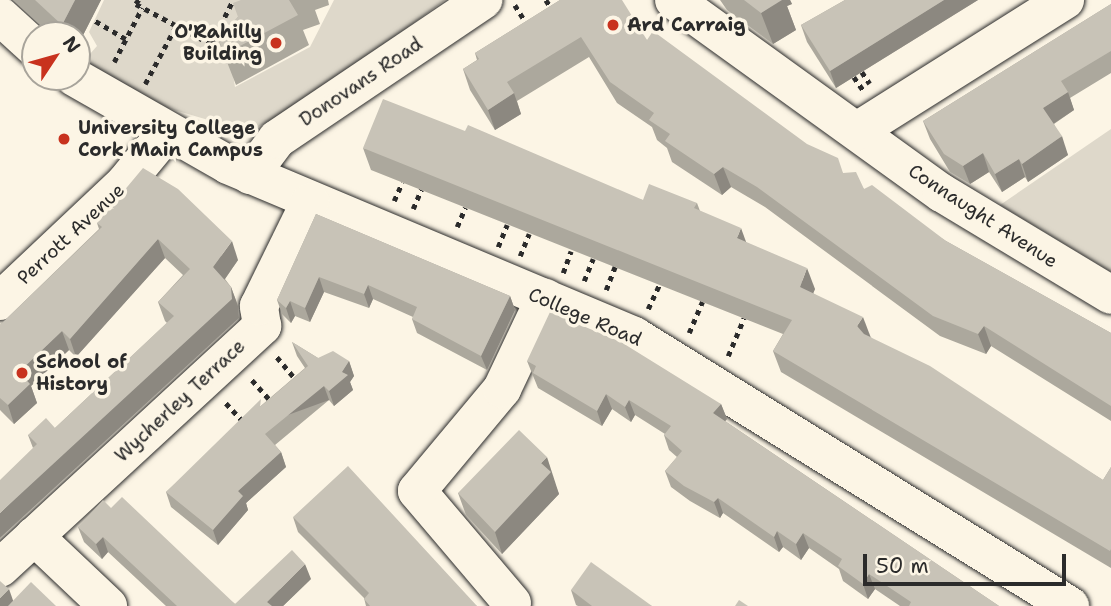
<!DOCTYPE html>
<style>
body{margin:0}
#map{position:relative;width:1111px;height:606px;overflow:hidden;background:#fcf5e5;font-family:"Shantell Sans",sans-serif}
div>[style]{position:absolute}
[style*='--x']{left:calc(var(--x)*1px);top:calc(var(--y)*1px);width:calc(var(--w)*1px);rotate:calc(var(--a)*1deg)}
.green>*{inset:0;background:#ded8ca}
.path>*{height:4.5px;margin-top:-2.25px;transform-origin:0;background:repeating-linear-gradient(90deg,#2b2b2b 0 5px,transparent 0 10px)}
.roads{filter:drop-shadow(0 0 2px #2b2b2b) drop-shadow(0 0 2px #2b2b2b)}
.minor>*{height:38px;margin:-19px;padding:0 19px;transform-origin:19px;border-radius:19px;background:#fcf5e5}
.wall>*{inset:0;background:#aca89d}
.shaded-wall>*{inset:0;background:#8c8880;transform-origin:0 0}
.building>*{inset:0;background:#c8c3b7}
.dots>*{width:19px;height:19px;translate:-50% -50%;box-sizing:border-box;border:4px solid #fcf5e5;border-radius:50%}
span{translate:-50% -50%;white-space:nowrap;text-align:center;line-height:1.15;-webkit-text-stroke:7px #fcf5e5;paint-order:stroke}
.poi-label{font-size:19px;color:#2b2b2b;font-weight:700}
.left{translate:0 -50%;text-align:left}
.right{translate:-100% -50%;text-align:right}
.street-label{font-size:19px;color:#2b2b2b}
.north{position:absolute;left:21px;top:21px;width:70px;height:70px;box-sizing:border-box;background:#fcf5e5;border:2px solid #a8a49b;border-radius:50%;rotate:54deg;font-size:19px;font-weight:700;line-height:28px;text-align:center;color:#2b2b2b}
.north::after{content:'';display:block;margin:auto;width:24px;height:32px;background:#c8321e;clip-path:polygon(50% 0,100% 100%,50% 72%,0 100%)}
.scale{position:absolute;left:863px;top:554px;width:203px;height:32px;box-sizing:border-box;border:4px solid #2b2b2b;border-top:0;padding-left:9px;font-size:21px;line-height:24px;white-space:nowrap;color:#2b2b2b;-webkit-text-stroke:5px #fcf5e5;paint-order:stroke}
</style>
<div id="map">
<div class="green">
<div style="clip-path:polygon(104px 0,262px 0,230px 56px,235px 87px,310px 47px,334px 0,445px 0,318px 93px,249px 132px,154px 104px,82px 63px,97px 46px,89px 32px)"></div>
<div style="clip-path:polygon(1111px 129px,1111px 272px,1000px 205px)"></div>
</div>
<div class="path">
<div style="--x:139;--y:0;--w:5;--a:127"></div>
<div style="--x:136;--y:4;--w:85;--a:28.1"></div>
<div style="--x:211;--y:44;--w:49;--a:-63.4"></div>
<div style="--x:546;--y:0;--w:11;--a:56"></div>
<div style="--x:515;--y:5;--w:22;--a:58"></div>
<div style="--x:87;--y:16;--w:45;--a:30.5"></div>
<div style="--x:114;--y:62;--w:61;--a:-62.6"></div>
<div style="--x:862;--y:72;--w:14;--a:56"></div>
<div style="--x:854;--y:77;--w:16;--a:55"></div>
<div style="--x:145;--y:84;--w:66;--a:-61.9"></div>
<div style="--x:394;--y:201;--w:20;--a:-66"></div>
<div style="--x:413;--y:209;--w:21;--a:-67"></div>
<div style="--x:457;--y:227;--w:21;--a:-67"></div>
<div style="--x:498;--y:247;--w:24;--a:-68"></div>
<div style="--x:520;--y:256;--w:24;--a:-68"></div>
<div style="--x:563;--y:273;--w:23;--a:-70"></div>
<div style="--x:584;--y:281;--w:24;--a:-68"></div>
<div style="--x:606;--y:290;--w:25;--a:-69"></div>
<div style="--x:648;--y:309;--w:26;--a:-65"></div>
<div style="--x:689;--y:333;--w:34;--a:-67"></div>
<div style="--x:728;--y:356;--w:41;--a:-67.2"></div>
<div style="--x:277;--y:357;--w:30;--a:50"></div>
<div style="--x:252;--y:380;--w:31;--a:48"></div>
<div style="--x:226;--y:403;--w:26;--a:47"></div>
</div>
<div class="roads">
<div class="minor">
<div style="--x:674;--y:0;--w:330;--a:35.8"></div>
<div style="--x:942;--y:193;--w:197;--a:31.1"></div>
<div style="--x:0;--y:16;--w:47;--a:42.4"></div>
<div style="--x:74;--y:77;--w:177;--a:29.7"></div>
<div style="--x:228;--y:165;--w:441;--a:22.8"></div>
<div style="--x:634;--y:336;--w:513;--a:31.77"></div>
<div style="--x:857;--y:131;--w:246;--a:-32.2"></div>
<div style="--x:250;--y:175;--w:45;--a:-53.1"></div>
<div style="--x:277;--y:139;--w:249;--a:-34"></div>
<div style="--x:0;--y:301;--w:172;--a:-43.3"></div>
<div style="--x:125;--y:183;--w:66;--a:-50.5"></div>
<div style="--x:34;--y:536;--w:102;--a:43.4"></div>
<div style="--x:0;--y:568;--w:357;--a:-42.7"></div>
<div style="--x:262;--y:326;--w:20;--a:-99"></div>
<div style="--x:259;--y:306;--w:116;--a:-63.9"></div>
<div style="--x:512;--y:603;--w:147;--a:-130.3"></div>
<div style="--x:417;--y:491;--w:133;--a:-50.2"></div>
<div style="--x:502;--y:389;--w:101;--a:-64.7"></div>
</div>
</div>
<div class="wall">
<div style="clip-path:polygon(13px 0,101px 0,77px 47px,77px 35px,51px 35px)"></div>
<div style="clip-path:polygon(241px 0,328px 0,329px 5px,315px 10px,320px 24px,303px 30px,309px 45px,236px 85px,218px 39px,238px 17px)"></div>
<div style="clip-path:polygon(560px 0,647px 40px,843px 173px,864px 189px,946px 241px,1111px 333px,1111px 421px,991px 346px,986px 354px,940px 336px,765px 207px,731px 187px,722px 195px,672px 162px,667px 148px,657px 140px,652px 127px,617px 103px,589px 57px,517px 101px,521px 114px,495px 130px,470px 90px,463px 69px,477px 60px,475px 53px)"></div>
<div style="clip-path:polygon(720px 0,790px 0,792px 4px,787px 6px,796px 30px,773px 44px,727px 10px)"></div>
<div style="clip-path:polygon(845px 0,978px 0,836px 88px,807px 42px,801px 25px)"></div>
<div style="clip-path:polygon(1111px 4px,1111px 73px,1070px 98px,1074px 110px,1054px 124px,1068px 155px,1028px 182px,1025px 177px,1002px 192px,989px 172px,970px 184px,950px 172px,930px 139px,923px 121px)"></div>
<div style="clip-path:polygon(363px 148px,643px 200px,697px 203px,700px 211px,815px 289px,813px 293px,871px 338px,1103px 480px,1111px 467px,1111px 568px,781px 372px,773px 351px,783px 334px,371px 170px)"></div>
<div style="clip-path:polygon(316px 214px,510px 296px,515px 310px,487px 370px,417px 333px,412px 319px,413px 317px,373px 299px,369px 308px,324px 292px,310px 322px,295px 316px,291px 323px,282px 314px,277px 300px)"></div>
<div style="clip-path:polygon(97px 223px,238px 260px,225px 279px,231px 287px,238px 306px,239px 318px,33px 448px,28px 435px,55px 428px,167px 323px,165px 321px,158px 302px,183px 275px,165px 258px,76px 357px,69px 350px,31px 386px,37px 403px,14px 424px,0 410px,0 325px,99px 229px)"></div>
<div style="clip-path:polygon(292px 342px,318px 358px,349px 361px,354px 376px,350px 382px,353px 390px,334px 406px,329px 400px,275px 445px,281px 452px,286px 467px,246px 503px,248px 510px,218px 545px,171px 507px,166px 492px,263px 404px,305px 368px,297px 356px)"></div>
<div style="clip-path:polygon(527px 361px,721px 404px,727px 419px,725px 421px,999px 606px,900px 606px,875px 589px,868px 599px,843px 581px,839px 569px,809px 548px,801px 560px,783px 547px,779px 552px,723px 513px,720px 518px,690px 501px,671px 487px,665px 471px,677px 457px,669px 450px,664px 435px,665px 434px,635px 415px,631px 422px,612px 409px,602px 426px,538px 388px)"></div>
<div style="clip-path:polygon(554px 478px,553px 479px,559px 494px,502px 554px,466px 515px,458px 493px)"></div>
<div style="clip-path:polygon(111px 508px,235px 604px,311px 579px,283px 606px,166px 606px,108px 552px,102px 559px,84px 542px,78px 527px)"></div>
<div style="clip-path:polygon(293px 517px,477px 606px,366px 606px,364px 598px,298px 532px)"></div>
<div style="clip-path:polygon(571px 590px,652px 606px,578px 606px,576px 605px)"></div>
</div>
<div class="shaded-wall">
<div style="clip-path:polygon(75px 0,101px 0,77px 47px,77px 35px,66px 35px,62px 25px)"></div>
<div style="clip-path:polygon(780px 0,790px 0,792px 4px,787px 6px,796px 30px,773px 44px,761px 13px)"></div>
<div style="clip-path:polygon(944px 0,978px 0,836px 88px,830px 71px)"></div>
<div style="clip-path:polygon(1068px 92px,1074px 110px,1050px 126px,1043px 108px)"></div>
<div style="clip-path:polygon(514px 93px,521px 114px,495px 130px,488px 110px)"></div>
<div style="clip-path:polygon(1062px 136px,1068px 155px,1028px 182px,1022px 164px)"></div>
<div style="clip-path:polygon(983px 153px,989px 172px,970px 184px,963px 166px)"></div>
<div style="clip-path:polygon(1019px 159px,1025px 177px,1002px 192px,995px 174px)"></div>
<div style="clip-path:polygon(723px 167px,731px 187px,722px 195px,714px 174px)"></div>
<div style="clip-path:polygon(741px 228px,749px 250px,737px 238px)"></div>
<div style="clip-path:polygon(158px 239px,165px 258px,76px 357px,70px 339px)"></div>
<div style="clip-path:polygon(232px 241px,238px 260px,220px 286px,213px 267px)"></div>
<div style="clip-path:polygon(807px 268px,815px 289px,807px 308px,800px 287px)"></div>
<div style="clip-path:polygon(319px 277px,324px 292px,310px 322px,305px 308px)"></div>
<div style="clip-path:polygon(368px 285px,373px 299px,369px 308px,364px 294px)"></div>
<div style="clip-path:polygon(231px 287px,238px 306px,239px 318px,0 538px,0 513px)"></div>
<div style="clip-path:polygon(510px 296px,515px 310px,487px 370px,481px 356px)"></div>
<div style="clip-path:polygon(290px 301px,295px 316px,291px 323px,286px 308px)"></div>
<div style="clip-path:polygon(863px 317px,871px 338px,865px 347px,857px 326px)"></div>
<div style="clip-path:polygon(984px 326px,991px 346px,986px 354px,978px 334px)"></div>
<div style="clip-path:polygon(62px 331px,69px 350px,31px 386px,37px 403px,14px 424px,8px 405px,19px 372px)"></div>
<div style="clip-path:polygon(349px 361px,354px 376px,350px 382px,353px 390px,334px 406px,329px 391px)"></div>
<div style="left:324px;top:386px;width:15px;height:76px;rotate:70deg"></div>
<div style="clip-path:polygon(606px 394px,612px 409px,602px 426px,597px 411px)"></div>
<div style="clip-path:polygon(629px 400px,635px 415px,631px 422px,625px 407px)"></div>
<div style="clip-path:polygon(721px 404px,727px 419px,719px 428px,713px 413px)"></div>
<div style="clip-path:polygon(281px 452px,286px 467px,246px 503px,248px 510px,218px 545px,213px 530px,238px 491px)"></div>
<div style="clip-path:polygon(547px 457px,559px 494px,502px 554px,495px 532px,541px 463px)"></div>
<div style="clip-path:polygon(718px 498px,723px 513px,720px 518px,714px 502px)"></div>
<div style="clip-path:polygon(777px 531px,783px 547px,779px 552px,774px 537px)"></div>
<div style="clip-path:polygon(803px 533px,809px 548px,801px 560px,796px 544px)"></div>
<div style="clip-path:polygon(103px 537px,108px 552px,102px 559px,96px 544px)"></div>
<div style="clip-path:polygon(305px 564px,311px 579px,283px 606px,268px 606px,267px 602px)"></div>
<div style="clip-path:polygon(869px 574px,875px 589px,868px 599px,863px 584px)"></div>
<div style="clip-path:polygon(9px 589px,15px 606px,0 606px,0 598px)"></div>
</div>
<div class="building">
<div style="clip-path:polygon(35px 0,75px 0,62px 25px)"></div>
<div style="clip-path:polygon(241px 0,290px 0,289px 0,298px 15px,225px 54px,218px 39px,238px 17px,233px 3px)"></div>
<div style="clip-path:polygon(560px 0,622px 0,647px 40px,653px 31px,807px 144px,838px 158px,843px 173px,856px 172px,864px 189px,872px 185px,946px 241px,1111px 333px,1111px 406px,984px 326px,978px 334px,933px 316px,757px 187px,723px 167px,714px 174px,665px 141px,670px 134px,649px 120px,654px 113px,610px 82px,581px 37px,507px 82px,514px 93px,488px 110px,463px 69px,479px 59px,475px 53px)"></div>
<div style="clip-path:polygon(744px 0,782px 0,761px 13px)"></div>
<div style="clip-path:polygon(845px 0,944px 0,830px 71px,801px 25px)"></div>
<div style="clip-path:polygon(1111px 4px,1111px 51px,1061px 81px,1068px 92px,1043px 108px,1062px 136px,1022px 164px,1019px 159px,995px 174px,983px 153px,963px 166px,944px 154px,923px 121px)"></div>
<div style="clip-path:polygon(383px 99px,465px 131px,468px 125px,643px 200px,649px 184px,697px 203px,694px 208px,741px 228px,737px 238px,807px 268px,800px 287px,863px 317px,857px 326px,864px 334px,930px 366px,1103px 480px,1111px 467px,1111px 549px,1110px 551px,773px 351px,792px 320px,363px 148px)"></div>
<div style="clip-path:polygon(143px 168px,178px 189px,232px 241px,213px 267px,231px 287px,232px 299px,0 513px,0 480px,37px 444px,28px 435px,46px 418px,55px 428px,174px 316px,158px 302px,190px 269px,158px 239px,70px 339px,62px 331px,19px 372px,30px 384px,8px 405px,0 398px,0 325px,102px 227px,97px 223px)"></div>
<div style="clip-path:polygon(316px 214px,510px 296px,481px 356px,412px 319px,417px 307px,368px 285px,364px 294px,319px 277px,305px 308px,290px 301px,286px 308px,277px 300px)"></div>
<div style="clip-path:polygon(550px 312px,621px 342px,721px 404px,713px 413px,999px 606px,909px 606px,911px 602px,869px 574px,863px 584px,838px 566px,842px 559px,803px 533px,796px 544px,777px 531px,774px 537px,718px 498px,714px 502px,684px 486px,665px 471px,682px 451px,664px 435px,671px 426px,629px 400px,625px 407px,606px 394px,597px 411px,533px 373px,536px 366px,527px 361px)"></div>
<div style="clip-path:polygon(292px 342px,318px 358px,333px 351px,349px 361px,342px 372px,348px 375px,329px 391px,324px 386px,265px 434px,281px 452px,238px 491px,243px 496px,213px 530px,166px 492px,261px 399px,260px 407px,308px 366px)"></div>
<div style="clip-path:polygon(519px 430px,547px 457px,541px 463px,551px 472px,495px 532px,458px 493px)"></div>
<div style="clip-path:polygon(348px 466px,477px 606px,370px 606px,364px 599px,369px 593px,293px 517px)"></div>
<div style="clip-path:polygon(122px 497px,235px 604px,292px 550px,305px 564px,267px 602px,272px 606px,177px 606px,103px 537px,96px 544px,78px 527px,103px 500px,111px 508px)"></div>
<div style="clip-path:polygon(591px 562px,652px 606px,592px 606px,571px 590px)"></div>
<div style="clip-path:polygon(0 581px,9px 589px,0 598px)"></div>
<div style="clip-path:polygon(31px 582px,56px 606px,8px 606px)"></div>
<div style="clip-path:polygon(739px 600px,748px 606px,735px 606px)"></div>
</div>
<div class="dots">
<div style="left:613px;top:25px;background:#c8321e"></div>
<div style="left:276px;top:43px;background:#c8321e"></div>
<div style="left:64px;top:139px;background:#c8321e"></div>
<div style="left:22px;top:373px;background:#c8321e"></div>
</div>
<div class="poi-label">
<span class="left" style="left:627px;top:25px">Ard Carraig</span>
<span class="right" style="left:262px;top:43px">O'Rahilly<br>Building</span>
<span class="left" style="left:78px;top:139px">University College<br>Cork Main Campus</span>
<span class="left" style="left:36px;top:373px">School of<br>History</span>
</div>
<div class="street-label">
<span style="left:361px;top:82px;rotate:-34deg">Donovans Road</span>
<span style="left:983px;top:216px;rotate:33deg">Connaught Avenue</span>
<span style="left:71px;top:234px;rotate:-43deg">Perrott Avenue</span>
<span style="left:585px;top:317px;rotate:23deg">College Road</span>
<span style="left:180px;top:401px;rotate:-43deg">Wycherley Terrace</span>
</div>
<div class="north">N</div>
<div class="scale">50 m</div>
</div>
